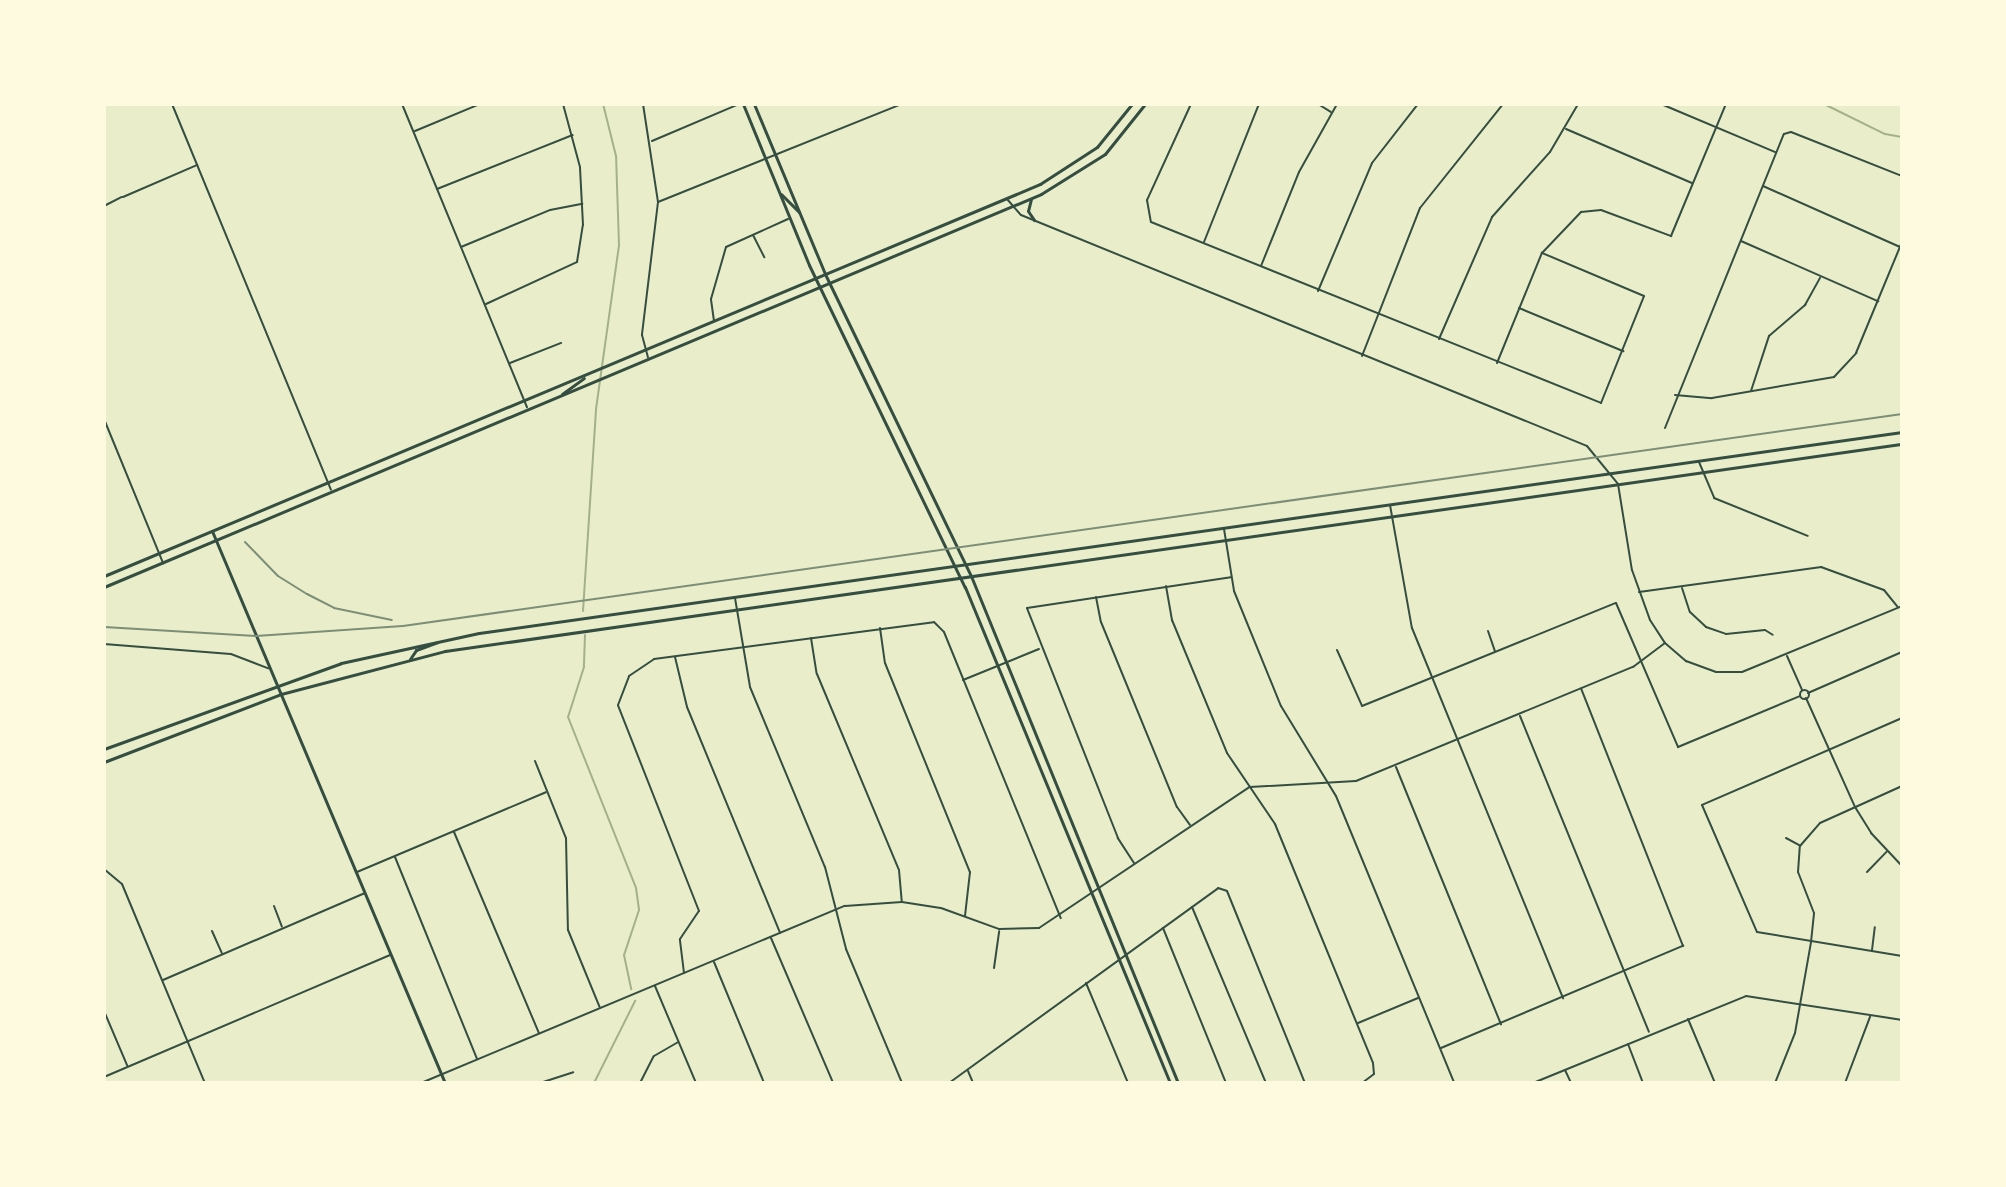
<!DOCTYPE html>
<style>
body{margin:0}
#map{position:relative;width:2006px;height:1187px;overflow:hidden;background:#e9edc9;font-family:Jost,sans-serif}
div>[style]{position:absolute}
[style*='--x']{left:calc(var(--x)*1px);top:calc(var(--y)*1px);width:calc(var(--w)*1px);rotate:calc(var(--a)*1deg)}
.stream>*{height:2px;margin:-1px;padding:0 1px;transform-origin:1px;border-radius:1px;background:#a3b18a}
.minor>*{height:2px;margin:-1px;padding:0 1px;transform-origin:1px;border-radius:1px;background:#344e41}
.tertiary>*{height:2px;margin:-1px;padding:0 1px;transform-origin:1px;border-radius:1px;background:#344e41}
.tertiary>.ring{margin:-1px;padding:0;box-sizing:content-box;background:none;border:2px solid #344e41;border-radius:50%}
.secondary>*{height:3px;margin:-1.5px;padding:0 1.5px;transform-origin:1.5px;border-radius:1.5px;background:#344e41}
.primary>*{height:3px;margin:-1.5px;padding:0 1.5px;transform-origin:1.5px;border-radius:1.5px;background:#344e41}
.rail>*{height:2px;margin:-1px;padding:0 1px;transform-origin:1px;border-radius:1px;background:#7c8e77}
span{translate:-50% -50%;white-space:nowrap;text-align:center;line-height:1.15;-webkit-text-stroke:6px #fefae0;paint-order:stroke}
.frame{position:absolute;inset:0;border:106px solid #fefae0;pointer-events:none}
</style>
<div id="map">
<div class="stream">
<div style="--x:1824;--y:104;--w:68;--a:26.2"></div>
<div style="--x:1885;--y:134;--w:17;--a:10"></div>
<div style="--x:583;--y:611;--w:202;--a:-86.3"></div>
<div style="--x:596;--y:409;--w:166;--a:-82"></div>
<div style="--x:619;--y:245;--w:89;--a:-91.9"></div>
<div style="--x:616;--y:156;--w:54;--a:-104"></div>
<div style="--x:585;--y:635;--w:32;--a:92"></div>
<div style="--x:584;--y:667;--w:52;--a:107.7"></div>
<div style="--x:568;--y:717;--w:184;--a:68.3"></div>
<div style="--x:636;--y:888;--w:22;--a:82"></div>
<div style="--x:639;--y:910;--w:47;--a:108.4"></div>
<div style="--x:624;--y:955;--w:35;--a:78"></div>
<div style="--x:594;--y:1083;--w:92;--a:-63.4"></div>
</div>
<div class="minor">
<div style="--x:643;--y:104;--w:99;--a:81.3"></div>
<div style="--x:658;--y:202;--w:134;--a:96.9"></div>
<div style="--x:642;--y:335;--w:23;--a:75"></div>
<div style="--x:1191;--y:104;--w:106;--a:114.6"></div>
<div style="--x:1147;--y:200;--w:22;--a:80"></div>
<div style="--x:1151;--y:222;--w:485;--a:21.9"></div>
<div style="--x:1601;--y:403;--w:115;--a:-68.1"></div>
<div style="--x:1644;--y:296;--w:111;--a:-157.1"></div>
<div style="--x:1318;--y:104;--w:15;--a:32"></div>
<div style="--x:1661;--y:104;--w:124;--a:22.8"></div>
<div style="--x:1566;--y:129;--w:137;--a:23.2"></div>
<div style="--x:415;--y:131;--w:70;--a:-22.6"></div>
<div style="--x:652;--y:141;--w:95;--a:-23"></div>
<div style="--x:1763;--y:186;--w:150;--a:24"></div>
<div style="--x:437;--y:189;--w:146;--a:-21.7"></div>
<div style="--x:123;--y:197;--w:81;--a:-23.4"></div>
<div style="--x:658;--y:202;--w:263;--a:-21.9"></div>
<div style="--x:753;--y:235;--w:25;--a:63"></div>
<div style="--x:1741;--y:241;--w:150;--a:23.7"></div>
<div style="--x:1204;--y:242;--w:149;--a:-68.3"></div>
<div style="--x:461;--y:247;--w:96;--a:-22.6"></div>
<div style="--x:550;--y:210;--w:33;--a:-11"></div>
<div style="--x:1261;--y:266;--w:101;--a:-68"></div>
<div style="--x:1299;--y:172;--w:78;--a:-60.8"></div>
<div style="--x:1318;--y:291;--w:139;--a:-67.1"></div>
<div style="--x:1372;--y:163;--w:75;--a:-52.1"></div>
<div style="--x:486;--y:304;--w:100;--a:-24.8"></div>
<div style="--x:577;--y:262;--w:37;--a:-81"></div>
<div style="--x:583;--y:225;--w:58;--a:-93"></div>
<div style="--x:580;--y:167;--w:65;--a:-105.1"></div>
<div style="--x:1519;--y:308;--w:113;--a:22.5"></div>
<div style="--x:714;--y:321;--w:22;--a:-98"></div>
<div style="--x:711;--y:299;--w:54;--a:-73.9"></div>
<div style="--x:726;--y:247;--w:68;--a:-24.3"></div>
<div style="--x:1439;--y:339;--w:133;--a:-66.5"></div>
<div style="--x:1492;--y:217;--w:87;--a:-48.3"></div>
<div style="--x:1550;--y:152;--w:56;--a:-59.7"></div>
<div style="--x:1362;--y:356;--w:159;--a:-68.6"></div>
<div style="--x:1420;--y:208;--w:133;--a:-51.4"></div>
<div style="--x:510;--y:363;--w:55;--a:-21.4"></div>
<div style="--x:1497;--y:363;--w:119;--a:-67.8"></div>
<div style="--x:1542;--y:253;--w:57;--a:-46.4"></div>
<div style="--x:1581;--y:212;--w:20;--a:-6"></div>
<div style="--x:1601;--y:210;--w:75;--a:20.4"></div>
<div style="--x:1671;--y:236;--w:143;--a:-67.4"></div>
<div style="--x:1751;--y:391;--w:58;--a:-71.9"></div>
<div style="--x:1769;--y:336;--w:48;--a:-40.7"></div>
<div style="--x:1805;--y:305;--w:31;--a:-61"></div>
<div style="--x:1675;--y:395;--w:37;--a:5"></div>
<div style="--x:1712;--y:398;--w:124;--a:-9.8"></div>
<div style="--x:1834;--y:377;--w:33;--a:-47"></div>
<div style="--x:1856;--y:353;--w:120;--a:-67.5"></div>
<div style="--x:104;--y:419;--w:156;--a:67.7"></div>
<div style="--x:1665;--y:428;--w:317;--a:-68"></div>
<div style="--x:1784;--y:134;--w:7;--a:-16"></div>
<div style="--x:1791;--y:132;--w:119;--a:21.6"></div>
<div style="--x:1699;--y:462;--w:39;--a:67"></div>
<div style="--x:1714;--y:498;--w:101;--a:22"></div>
<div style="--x:1390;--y:505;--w:125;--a:79.9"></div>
<div style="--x:1412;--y:628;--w:400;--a:67.8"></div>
<div style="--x:1224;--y:529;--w:63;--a:80.8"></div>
<div style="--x:1234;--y:591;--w:124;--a:67.8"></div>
<div style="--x:1281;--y:706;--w:105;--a:58.6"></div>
<div style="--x:1336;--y:796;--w:310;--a:67.6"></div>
<div style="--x:1166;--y:586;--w:35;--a:80"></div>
<div style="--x:1172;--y:620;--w:144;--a:67.5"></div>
<div style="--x:1227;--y:753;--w:86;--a:55.9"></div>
<div style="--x:1275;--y:824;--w:258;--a:67.7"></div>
<div style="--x:1373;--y:1063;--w:11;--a:85"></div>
<div style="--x:1374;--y:1074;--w:15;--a:143"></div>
<div style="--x:1682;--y:588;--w:25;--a:72"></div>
<div style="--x:1690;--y:612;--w:22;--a:43"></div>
<div style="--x:1706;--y:627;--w:21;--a:19"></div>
<div style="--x:1726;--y:634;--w:39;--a:-6"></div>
<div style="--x:1765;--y:630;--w:9;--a:32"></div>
<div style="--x:1639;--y:592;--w:184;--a:-7.8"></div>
<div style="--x:1821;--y:567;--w:67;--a:20.1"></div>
<div style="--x:1884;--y:590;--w:22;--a:51"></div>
<div style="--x:1096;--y:597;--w:25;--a:79"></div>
<div style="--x:1101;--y:622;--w:200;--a:67.7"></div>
<div style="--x:1177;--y:807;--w:22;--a:54"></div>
<div style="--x:880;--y:628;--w:35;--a:82"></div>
<div style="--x:885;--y:663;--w:226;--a:67.9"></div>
<div style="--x:970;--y:872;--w:44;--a:96.5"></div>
<div style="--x:1488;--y:631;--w:21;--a:71"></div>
<div style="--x:811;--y:638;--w:36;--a:81"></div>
<div style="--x:817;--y:674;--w:212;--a:67.3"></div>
<div style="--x:899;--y:870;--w:32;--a:85"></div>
<div style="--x:104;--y:644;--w:127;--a:4.5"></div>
<div style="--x:231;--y:654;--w:40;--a:21"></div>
<div style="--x:1337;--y:650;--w:61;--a:65.9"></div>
<div style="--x:1362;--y:706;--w:274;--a:-22.1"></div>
<div style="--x:1616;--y:603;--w:157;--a:66.7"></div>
<div style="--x:1678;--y:747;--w:132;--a:-22.7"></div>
<div style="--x:675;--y:657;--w:51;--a:76.5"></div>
<div style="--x:687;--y:707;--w:244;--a:67.6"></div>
<div style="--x:963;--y:680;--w:82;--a:-22.2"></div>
<div style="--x:1808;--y:693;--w:103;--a:-23.6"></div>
<div style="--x:1520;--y:716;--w:341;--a:67.8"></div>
<div style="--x:1902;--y:718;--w:218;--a:156.5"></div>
<div style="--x:1702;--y:805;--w:138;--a:66.6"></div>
<div style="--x:1757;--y:932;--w:147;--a:9.4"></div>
<div style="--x:535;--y:761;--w:83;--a:68.1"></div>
<div style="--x:566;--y:838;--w:92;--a:88.8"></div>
<div style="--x:568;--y:930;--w:84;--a:67.7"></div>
<div style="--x:1396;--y:767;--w:278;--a:67.8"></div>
<div style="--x:454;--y:832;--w:218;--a:67.1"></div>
<div style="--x:1786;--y:838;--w:15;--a:28"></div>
<div style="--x:104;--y:843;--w:25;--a:88"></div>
<div style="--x:395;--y:857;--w:218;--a:67.9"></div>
<div style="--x:1134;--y:863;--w:30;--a:-123"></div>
<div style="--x:1118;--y:838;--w:247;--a:-111.6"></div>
<div style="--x:1027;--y:608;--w:206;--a:-8.6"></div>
<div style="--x:104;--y:869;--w:23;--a:40"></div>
<div style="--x:122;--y:884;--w:216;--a:67.4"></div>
<div style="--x:357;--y:872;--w:205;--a:-22.9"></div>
<div style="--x:1867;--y:872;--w:28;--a:-46"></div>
<div style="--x:274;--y:906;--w:22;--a:69"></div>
<div style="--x:1192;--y:907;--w:191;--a:67.2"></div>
<div style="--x:1163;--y:928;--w:167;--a:67.9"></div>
<div style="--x:212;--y:931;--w:24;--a:66"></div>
<div style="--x:771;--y:938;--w:158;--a:66.8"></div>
<div style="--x:1872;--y:950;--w:23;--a:-83"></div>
<div style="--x:714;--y:962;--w:131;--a:67.5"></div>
<div style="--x:994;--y:968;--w:37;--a:-82"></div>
<div style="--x:684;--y:973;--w:34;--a:-97"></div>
<div style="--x:680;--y:939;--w:34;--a:-56"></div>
<div style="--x:699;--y:911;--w:221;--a:-111.5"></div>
<div style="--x:618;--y:705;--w:31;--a:-69"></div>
<div style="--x:629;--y:676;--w:30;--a:-34"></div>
<div style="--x:654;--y:659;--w:282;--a:-7.5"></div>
<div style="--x:934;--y:622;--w:14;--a:45"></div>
<div style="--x:944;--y:632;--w:309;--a:67.8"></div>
<div style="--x:163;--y:980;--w:218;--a:-23.3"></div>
<div style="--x:1086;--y:983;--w:108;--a:67.2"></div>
<div style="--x:655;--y:986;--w:105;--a:67.1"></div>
<div style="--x:104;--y:1011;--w:59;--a:66.9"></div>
<div style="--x:1688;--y:1019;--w:69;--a:67.1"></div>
<div style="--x:1358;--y:1023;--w:65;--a:-22.6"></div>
<div style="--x:1628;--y:1044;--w:42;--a:69"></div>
<div style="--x:1441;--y:1048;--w:263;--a:-22.9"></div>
<div style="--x:1683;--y:946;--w:277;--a:-111.6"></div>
<div style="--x:1565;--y:1070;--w:14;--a:65"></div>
<div style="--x:968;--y:1071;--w:13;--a:67"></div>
<div style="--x:104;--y:1077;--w:311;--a:-23.1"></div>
<div style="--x:540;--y:1083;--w:35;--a:-18"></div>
<div style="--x:640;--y:1083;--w:30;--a:-63"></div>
<div style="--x:654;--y:1056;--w:28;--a:-30"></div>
<div style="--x:949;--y:1083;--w:332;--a:-35.9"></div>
<div style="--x:1218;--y:888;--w:9;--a:18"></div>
<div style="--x:1227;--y:891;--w:207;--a:67.9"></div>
<div style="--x:1533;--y:1083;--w:230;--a:-22.2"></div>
<div style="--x:1746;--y:996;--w:158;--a:8.7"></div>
<div style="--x:1775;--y:1083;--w:54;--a:-68.2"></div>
<div style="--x:1795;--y:1033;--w:92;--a:-80"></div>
<div style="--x:1811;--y:942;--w:29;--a:-84"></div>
<div style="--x:1814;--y:913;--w:44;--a:-111.3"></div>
<div style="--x:1798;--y:872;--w:26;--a:-86"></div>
<div style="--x:1800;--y:846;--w:30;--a:-49"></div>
<div style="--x:1820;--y:823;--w:90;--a:-24.3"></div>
<div style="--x:1845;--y:1083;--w:71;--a:-69.3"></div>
</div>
<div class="tertiary">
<div style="--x:172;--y:104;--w:417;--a:67.6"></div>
<div style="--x:402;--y:104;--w:328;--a:67.6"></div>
<div style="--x:1007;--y:199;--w:21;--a:49"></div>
<div style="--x:1021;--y:215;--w:611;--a:22.2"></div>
<div style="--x:1587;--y:446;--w:49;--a:50.8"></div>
<div style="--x:1618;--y:484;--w:87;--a:80.8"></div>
<div style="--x:1632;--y:570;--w:53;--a:70.2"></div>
<div style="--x:1650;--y:620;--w:27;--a:57"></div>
<div style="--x:1665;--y:643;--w:28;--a:41"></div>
<div style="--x:1686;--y:661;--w:32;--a:20"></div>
<div style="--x:1716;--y:672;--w:26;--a:0"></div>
<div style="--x:1742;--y:672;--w:173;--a:-22.4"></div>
<div style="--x:104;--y:206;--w:20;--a:-27"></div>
<div style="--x:735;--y:598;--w:90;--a:80.4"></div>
<div style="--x:750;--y:687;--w:195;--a:67.4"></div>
<div style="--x:825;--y:867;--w:85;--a:75.6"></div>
<div style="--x:846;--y:949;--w:145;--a:67.3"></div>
<div style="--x:1787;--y:656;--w:37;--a:66"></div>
<div class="ring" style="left:1799.5px;top:689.5px;width:7px;height:7px"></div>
<div style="--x:1806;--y:698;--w:120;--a:65.8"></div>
<div style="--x:1855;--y:807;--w:31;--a:58"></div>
<div style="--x:1871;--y:833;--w:45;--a:46.8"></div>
<div style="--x:421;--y:1083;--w:459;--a:-22.7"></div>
<div style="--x:845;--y:906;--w:57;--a:-4"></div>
<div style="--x:902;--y:902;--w:39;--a:9"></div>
<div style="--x:941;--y:908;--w:62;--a:19.9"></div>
<div style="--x:999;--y:929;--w:40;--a:-1.4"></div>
<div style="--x:1039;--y:928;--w:254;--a:-33.8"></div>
<div style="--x:1250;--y:787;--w:106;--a:-3.2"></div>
<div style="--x:1356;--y:781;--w:300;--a:-22.4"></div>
<div style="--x:1633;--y:667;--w:40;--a:-37"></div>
</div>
<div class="secondary">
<div style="--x:743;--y:104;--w:174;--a:67.7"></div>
<div style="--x:809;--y:265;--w:358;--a:64.2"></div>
<div style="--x:965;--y:587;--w:537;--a:67.54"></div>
<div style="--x:754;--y:104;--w:184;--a:67.3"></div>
<div style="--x:825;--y:274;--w:335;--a:64.2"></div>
<div style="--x:971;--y:576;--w:548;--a:67.79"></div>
<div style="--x:781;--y:194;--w:25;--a:45"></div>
<div style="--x:212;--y:531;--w:599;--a:67.12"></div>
</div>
<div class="primary">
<div style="--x:1031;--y:199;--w:12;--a:104"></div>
<div style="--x:1028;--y:211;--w:11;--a:56"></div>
<div style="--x:562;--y:394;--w:27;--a:-36"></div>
<div style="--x:104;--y:576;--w:1015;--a:-22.72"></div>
<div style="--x:1040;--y:184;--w:68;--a:-33"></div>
<div style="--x:1097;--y:147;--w:55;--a:-50.9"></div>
<div style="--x:104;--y:587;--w:1016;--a:-22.75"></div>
<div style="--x:1041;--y:194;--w:75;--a:-32"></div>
<div style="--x:1105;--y:154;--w:64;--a:-51.3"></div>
<div style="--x:410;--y:659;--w:11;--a:-56"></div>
<div style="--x:416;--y:650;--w:23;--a:-20"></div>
<div style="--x:104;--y:749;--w:252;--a:-19.9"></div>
<div style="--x:341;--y:663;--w:141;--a:-12.3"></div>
<div style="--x:479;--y:633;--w:1437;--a:-8.04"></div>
<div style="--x:104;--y:762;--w:190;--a:-21"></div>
<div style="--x:281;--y:694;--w:170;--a:-14.7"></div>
<div style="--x:445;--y:651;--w:1472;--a:-8.09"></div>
</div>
<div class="rail">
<div style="--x:245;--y:542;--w:47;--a:45.9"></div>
<div style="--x:278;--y:576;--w:34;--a:32"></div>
<div style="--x:307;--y:594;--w:30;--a:27"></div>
<div style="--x:334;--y:608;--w:59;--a:11.7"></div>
<div style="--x:104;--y:627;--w:152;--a:3.4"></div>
<div style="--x:256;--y:636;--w:147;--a:-3.9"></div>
<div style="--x:403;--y:626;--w:1514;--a:-8.05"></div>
</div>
<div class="frame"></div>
</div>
